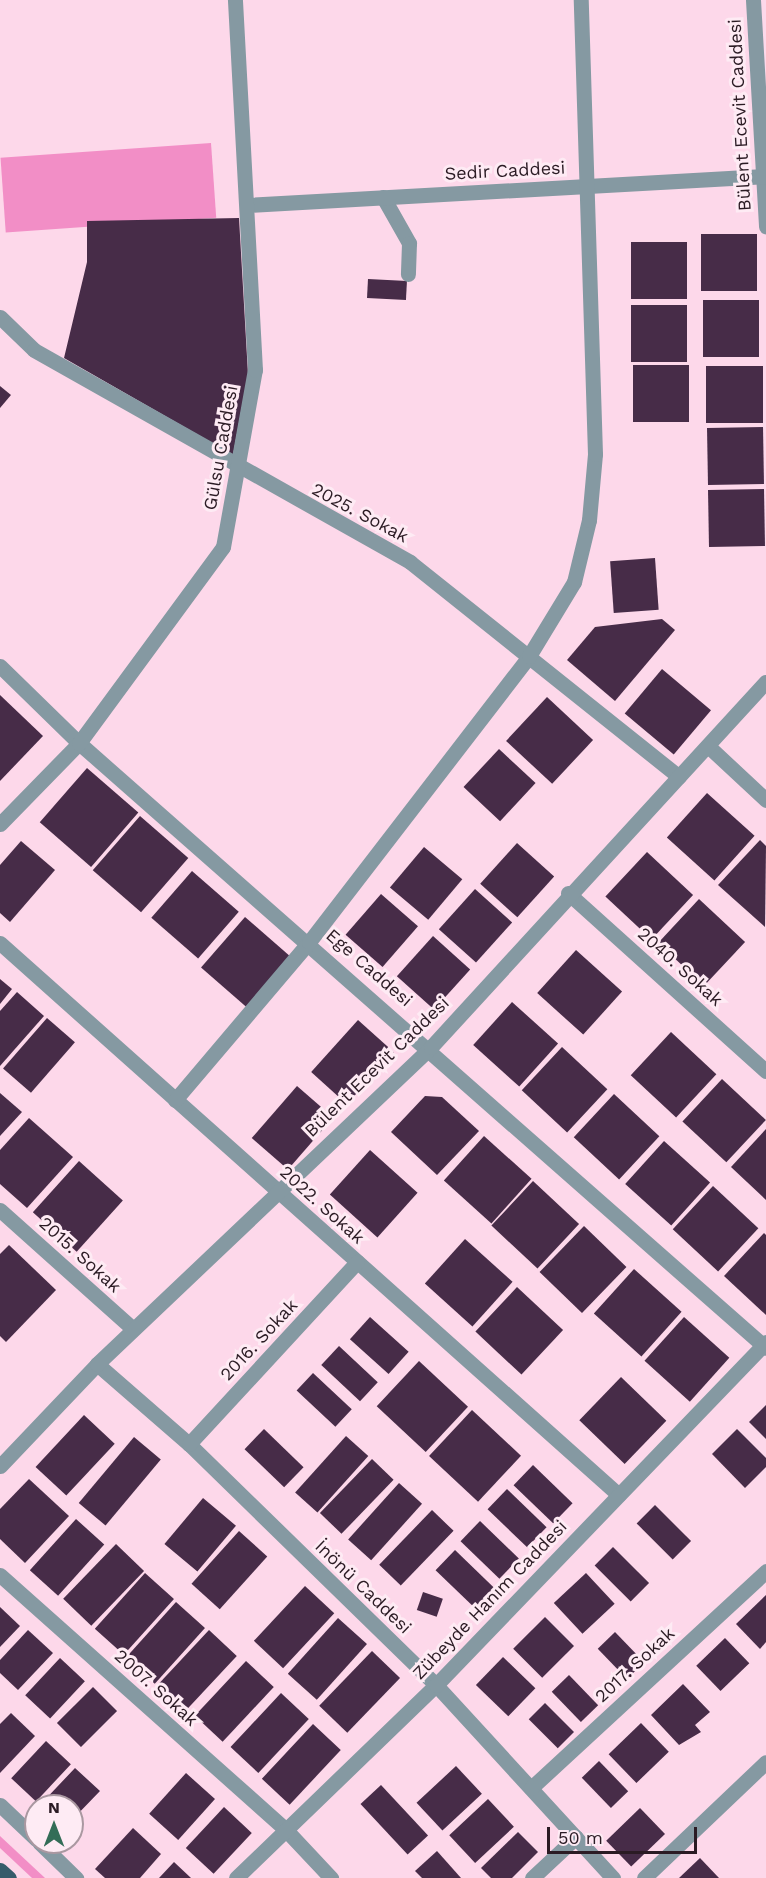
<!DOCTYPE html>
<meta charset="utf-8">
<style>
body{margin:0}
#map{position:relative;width:766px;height:1878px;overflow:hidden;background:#fdd8ea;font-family:"Work Sans",sans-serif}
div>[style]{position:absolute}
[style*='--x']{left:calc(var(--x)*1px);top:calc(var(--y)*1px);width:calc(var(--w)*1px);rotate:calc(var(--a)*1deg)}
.green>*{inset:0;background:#f28ec6;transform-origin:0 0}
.building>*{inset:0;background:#472c48;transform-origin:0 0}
.minor>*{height:15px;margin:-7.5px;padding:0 7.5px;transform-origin:7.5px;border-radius:7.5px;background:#8599a2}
.major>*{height:15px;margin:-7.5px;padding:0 7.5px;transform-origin:7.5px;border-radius:7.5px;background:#365c6b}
span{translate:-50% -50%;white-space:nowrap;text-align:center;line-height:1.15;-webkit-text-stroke:6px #feebf4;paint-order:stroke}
.street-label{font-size:18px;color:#2b1b24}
.north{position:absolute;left:24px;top:1794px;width:60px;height:60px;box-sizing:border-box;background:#feebf4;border:2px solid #aa98a1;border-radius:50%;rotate:0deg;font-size:16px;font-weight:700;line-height:24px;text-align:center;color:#2b1b24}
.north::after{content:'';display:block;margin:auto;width:21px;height:27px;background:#336d57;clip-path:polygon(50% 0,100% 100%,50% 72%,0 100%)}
.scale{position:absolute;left:547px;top:1827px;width:150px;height:27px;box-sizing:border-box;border:3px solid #2b1b24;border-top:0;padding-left:8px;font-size:18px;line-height:21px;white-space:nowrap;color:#2b1b24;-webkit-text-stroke:4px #feebf4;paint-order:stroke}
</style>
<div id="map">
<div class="green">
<div style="left:211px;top:143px;width:75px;height:211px;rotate:86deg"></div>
<div style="clip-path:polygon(0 1836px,45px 1878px,32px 1878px,0 1848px)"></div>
</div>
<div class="building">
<div style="clip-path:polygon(239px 218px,248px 374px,233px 455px,64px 358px,87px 262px,87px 221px)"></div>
<div style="left:701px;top:234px;width:56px;height:57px"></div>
<div style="left:687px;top:242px;width:57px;height:56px;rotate:90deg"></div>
<div style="left:368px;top:279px;width:39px;height:19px;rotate:3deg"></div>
<div style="left:703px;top:300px;width:56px;height:57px"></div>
<div style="left:631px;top:305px;width:56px;height:57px"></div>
<div style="left:633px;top:365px;width:56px;height:57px"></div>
<div style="left:706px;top:366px;width:57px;height:57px"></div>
<div style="clip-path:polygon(0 386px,11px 395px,0 408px)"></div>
<div style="left:763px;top:427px;width:57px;height:56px;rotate:89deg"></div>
<div style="left:764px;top:489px;width:57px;height:56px;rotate:89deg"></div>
<div style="left:655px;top:558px;width:52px;height:45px;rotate:86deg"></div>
<div style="clip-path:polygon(662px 619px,675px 630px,615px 701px,567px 660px,595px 627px)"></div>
<div style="left:662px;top:669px;width:64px;height:58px;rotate:40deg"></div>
<div style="clip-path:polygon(0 695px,43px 736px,0 781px)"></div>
<div style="left:547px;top:697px;width:63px;height:60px;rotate:43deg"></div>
<div style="left:499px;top:749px;width:50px;height:52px;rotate:43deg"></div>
<div style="left:87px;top:768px;width:68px;height:72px;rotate:41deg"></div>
<div style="left:707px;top:793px;width:64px;height:60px;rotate:42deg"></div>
<div style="left:140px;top:816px;width:64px;height:72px;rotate:41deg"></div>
<div style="clip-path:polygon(760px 840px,766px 846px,765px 927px,718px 885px)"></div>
<div style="clip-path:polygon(21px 841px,55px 870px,10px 922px,0 913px,0 865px)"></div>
<div style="left:517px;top:843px;width:50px;height:55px;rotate:42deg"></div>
<div style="left:424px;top:847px;width:50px;height:53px;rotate:40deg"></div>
<div style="left:647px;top:852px;width:63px;height:61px;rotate:43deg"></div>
<div style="left:192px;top:871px;width:62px;height:62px;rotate:41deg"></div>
<div style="left:475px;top:889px;width:50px;height:54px;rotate:42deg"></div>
<div style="left:381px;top:894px;width:49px;height:54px;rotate:41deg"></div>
<div style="left:699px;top:899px;width:63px;height:60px;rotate:43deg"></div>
<div style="left:245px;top:917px;width:62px;height:67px;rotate:41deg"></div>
<div style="left:433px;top:936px;width:50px;height:54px;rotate:42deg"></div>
<div style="left:576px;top:950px;width:62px;height:58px;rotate:42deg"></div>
<div style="clip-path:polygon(0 979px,12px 989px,0 1004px)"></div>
<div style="clip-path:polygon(17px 992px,44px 1016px,0 1066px,0 1011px)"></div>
<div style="left:512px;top:1002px;width:62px;height:58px;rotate:42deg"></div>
<div style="left:47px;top:1018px;width:37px;height:67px;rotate:41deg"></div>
<div style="left:358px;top:1020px;width:48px;height:70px;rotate:42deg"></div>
<div style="left:671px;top:1032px;width:62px;height:59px;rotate:43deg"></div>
<div style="left:562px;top:1047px;width:62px;height:59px;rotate:43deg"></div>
<div style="left:722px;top:1079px;width:60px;height:58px;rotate:43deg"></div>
<div style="left:297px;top:1086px;width:48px;height:69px;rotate:41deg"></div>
<div style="clip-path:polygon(0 1093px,22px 1112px,0 1136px)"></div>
<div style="left:614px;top:1094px;width:62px;height:59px;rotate:43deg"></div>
<div style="clip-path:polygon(425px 1096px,442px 1097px,479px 1131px,437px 1175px,391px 1132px)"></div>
<div style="clip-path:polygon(29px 1118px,73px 1157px,27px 1208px,0 1184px,0 1150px)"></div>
<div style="clip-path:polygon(766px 1129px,766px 1200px,731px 1167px)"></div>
<div style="left:484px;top:1136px;width:64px;height:60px;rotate:42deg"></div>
<div style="left:664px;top:1141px;width:62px;height:58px;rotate:42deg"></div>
<div style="left:370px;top:1150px;width:64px;height:60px;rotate:42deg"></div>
<div style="left:79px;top:1161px;width:59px;height:69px;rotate:42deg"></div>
<div style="left:533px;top:1181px;width:63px;height:61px;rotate:43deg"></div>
<div style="left:713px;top:1186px;width:62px;height:59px;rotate:43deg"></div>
<div style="left:584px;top:1226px;width:59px;height:64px;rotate:44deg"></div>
<div style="clip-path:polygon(764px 1233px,766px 1235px,766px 1315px,724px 1276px)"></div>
<div style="left:465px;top:1239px;width:64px;height:60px;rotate:42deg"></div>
<div style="clip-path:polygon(9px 1245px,56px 1290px,6px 1342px,0 1336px,0 1254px)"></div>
<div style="left:634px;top:1269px;width:64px;height:60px;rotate:42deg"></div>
<div style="left:517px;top:1287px;width:63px;height:61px;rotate:43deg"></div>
<div style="left:370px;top:1317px;width:52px;height:30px;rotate:42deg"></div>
<div style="left:684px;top:1317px;width:61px;height:59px;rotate:42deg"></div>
<div style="left:339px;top:1346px;width:53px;height:26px;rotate:43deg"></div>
<div style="left:419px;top:1361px;width:67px;height:62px;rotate:43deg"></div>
<div style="left:313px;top:1373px;width:53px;height:24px;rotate:43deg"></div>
<div style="left:621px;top:1377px;width:63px;height:60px;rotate:44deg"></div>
<div style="clip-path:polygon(766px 1405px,766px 1439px,749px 1422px)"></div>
<div style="left:472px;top:1410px;width:67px;height:63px;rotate:43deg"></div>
<div style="left:84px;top:1415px;width:42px;height:71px;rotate:43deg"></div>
<div style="left:264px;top:1429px;width:55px;height:28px;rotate:44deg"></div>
<div style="clip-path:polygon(737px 1429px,766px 1458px,766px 1467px,745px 1488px,712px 1454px)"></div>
<div style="left:346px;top:1436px;width:30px;height:76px;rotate:42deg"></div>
<div style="left:134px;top:1437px;width:35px;height:86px;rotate:40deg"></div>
<div style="left:372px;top:1459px;width:30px;height:75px;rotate:44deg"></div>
<div style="left:533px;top:1465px;width:55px;height:28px;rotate:44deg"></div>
<div style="clip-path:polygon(29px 1479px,69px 1516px,25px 1563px,0 1539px,0 1509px)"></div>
<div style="left:399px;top:1483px;width:31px;height:76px;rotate:42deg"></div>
<div style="left:507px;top:1489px;width:55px;height:28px;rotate:44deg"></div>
<div style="left:203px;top:1498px;width:43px;height:60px;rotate:40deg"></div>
<div style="left:655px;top:1505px;width:51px;height:26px;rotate:45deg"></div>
<div style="left:432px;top:1510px;width:30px;height:76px;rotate:44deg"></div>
<div style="left:76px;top:1519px;width:38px;height:69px;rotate:42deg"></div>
<div style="left:480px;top:1521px;width:54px;height:28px;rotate:44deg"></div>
<div style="left:239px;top:1531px;width:38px;height:71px;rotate:42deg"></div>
<div style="left:116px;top:1544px;width:39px;height:76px;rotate:44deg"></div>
<div style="left:613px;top:1547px;width:51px;height:26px;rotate:45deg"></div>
<div style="left:455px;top:1550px;width:55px;height:28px;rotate:44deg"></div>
<div style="left:145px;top:1573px;width:39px;height:75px;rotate:42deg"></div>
<div style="left:586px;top:1573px;width:42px;height:44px;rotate:47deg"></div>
<div style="left:305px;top:1586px;width:40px;height:75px;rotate:43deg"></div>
<div style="left:423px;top:1592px;width:21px;height:19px;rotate:19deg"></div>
<div style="clip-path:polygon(766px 1595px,766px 1642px,760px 1649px,736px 1624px)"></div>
<div style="left:176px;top:1602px;width:39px;height:75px;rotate:42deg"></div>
<div style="clip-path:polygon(0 1607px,20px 1626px,0 1647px)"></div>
<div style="left:545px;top:1617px;width:41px;height:45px;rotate:45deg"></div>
<div style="left:338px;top:1618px;width:39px;height:75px;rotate:42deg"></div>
<div style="clip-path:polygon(28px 1630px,53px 1653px,18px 1690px,0 1673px,0 1660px)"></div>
<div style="left:209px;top:1630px;width:38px;height:75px;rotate:43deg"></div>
<div style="left:615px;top:1632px;width:42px;height:24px;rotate:46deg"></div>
<div style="left:725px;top:1638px;width:35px;height:40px;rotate:46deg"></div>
<div style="left:372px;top:1651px;width:39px;height:76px;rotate:44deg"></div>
<div style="left:503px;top:1657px;width:45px;height:39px;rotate:44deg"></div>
<div style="left:60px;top:1658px;width:34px;height:51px;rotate:43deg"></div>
<div style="left:246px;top:1661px;width:38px;height:75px;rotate:43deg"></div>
<div style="left:569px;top:1675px;width:42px;height:24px;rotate:46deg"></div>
<div style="clip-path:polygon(683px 1684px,710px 1712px,695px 1725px,701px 1732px,679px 1745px,651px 1715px)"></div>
<div style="left:93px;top:1687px;width:34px;height:51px;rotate:45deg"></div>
<div style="left:281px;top:1693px;width:38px;height:74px;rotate:43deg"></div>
<div style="left:545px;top:1703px;width:41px;height:23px;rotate:45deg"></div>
<div style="clip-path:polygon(11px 1713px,35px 1736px,0 1773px,0 1724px)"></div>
<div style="left:641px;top:1723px;width:40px;height:45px;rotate:46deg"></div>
<div style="left:313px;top:1724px;width:38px;height:75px;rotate:43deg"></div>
<div style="left:46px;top:1741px;width:34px;height:51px;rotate:43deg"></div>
<div style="left:599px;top:1761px;width:42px;height:24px;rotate:46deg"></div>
<div style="left:456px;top:1766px;width:38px;height:54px;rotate:47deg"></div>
<div style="clip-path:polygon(75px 1768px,100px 1791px,72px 1820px,72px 1806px,39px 1806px)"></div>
<div style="left:186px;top:1773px;width:39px;height:55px;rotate:42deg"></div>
<div style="left:381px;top:1785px;width:69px;height:28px;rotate:47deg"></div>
<div style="left:488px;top:1799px;width:38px;height:53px;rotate:47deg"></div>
<div style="left:224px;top:1807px;width:38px;height:56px;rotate:43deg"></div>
<div style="left:640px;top:1808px;width:36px;height:47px;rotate:46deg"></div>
<div style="clip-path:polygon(133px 1828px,161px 1854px,140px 1878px,105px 1878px,95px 1869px)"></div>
<div style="clip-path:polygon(518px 1832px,538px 1852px,512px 1878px,491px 1878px,481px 1868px)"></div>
<div style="clip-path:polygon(437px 1851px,461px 1878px,422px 1878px,415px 1871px)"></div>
<div style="clip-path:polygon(700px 1858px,719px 1878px,679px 1878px)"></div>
<div style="clip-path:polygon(174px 1862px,191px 1878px,159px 1878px)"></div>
</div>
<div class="minor">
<div style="--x:753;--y:0;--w:227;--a:86.7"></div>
<div style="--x:383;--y:197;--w:53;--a:60.5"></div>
<div style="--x:409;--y:243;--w:31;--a:92"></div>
<div style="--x:247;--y:205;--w:520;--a:-3.2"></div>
<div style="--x:0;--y:317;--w:47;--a:44.1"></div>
<div style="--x:34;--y:350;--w:432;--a:29.4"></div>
<div style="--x:410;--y:562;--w:344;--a:38.6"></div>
<div style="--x:0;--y:666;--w:110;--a:44.3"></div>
<div style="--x:79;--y:743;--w:915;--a:41.37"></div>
<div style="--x:708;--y:746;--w:79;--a:43"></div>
<div style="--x:0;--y:824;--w:113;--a:-45.7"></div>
<div style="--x:79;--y:743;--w:243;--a:-53.7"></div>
<div style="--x:223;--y:547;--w:180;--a:-79.8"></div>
<div style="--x:255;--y:370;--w:371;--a:-93.1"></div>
<div style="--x:568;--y:893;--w:266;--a:42"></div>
<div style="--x:0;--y:943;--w:829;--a:41.73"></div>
<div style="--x:175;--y:1100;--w:207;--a:-49.7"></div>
<div style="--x:309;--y:942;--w:361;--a:-52.4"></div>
<div style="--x:529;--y:656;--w:87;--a:-58.7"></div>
<div style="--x:574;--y:582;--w:64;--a:-76.4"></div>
<div style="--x:589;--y:520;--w:66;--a:-84.8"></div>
<div style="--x:595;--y:454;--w:454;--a:-91.8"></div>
<div style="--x:0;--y:1210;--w:178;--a:41.8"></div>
<div style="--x:97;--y:1364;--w:122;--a:41"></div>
<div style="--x:189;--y:1444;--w:345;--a:44.3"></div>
<div style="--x:436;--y:1685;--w:262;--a:47.5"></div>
<div style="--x:189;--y:1444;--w:248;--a:-47.3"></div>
<div style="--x:0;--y:1466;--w:141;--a:-46.4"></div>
<div style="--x:97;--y:1364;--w:460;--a:-43.5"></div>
<div style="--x:431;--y:1047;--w:495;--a:-47.5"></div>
<div style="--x:0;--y:1575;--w:383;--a:41.7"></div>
<div style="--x:286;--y:1830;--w:66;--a:46.8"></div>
<div style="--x:531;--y:1788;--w:320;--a:-42.7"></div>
<div style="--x:0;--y:1805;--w:50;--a:43.4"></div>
<div style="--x:39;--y:1842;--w:52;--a:44.2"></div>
<div style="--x:236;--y:1878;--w:278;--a:-44"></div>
<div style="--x:436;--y:1685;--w:476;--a:-46.1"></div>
<div style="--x:532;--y:1878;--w:60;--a:-43"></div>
<div style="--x:644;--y:1878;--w:168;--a:-43.6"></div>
</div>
<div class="major">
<div style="--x:0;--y:1870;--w:12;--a:42"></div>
</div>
<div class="street-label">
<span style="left:740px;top:115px;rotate:-93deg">Bülent Ecevit Caddesi</span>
<span style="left:505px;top:171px;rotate:-3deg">Sedir Caddesi</span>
<span style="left:221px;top:448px;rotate:-80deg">Gülsu Caddesi</span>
<span style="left:360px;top:513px;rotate:28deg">2025. Sokak</span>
<span style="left:680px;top:967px;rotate:42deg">2040. Sokak</span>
<span style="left:369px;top:968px;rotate:41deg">Ege Caddesi</span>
<span style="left:377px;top:1067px;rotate:-44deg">Bülent Ecevit Caddesi</span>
<span style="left:322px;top:1205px;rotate:42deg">2022. Sokak</span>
<span style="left:80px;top:1255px;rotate:42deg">2015. Sokak</span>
<span style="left:259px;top:1340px;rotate:-47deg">2016. Sokak</span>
<span style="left:363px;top:1587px;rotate:44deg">İnönü Caddesi</span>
<span style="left:490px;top:1600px;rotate:-46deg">Zübeyde Hanım Caddesi</span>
<span style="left:635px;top:1665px;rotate:-43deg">2017. Sokak</span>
<span style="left:156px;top:1688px;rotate:42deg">2007. Sokak</span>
</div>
<div class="north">N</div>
<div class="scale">50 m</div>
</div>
